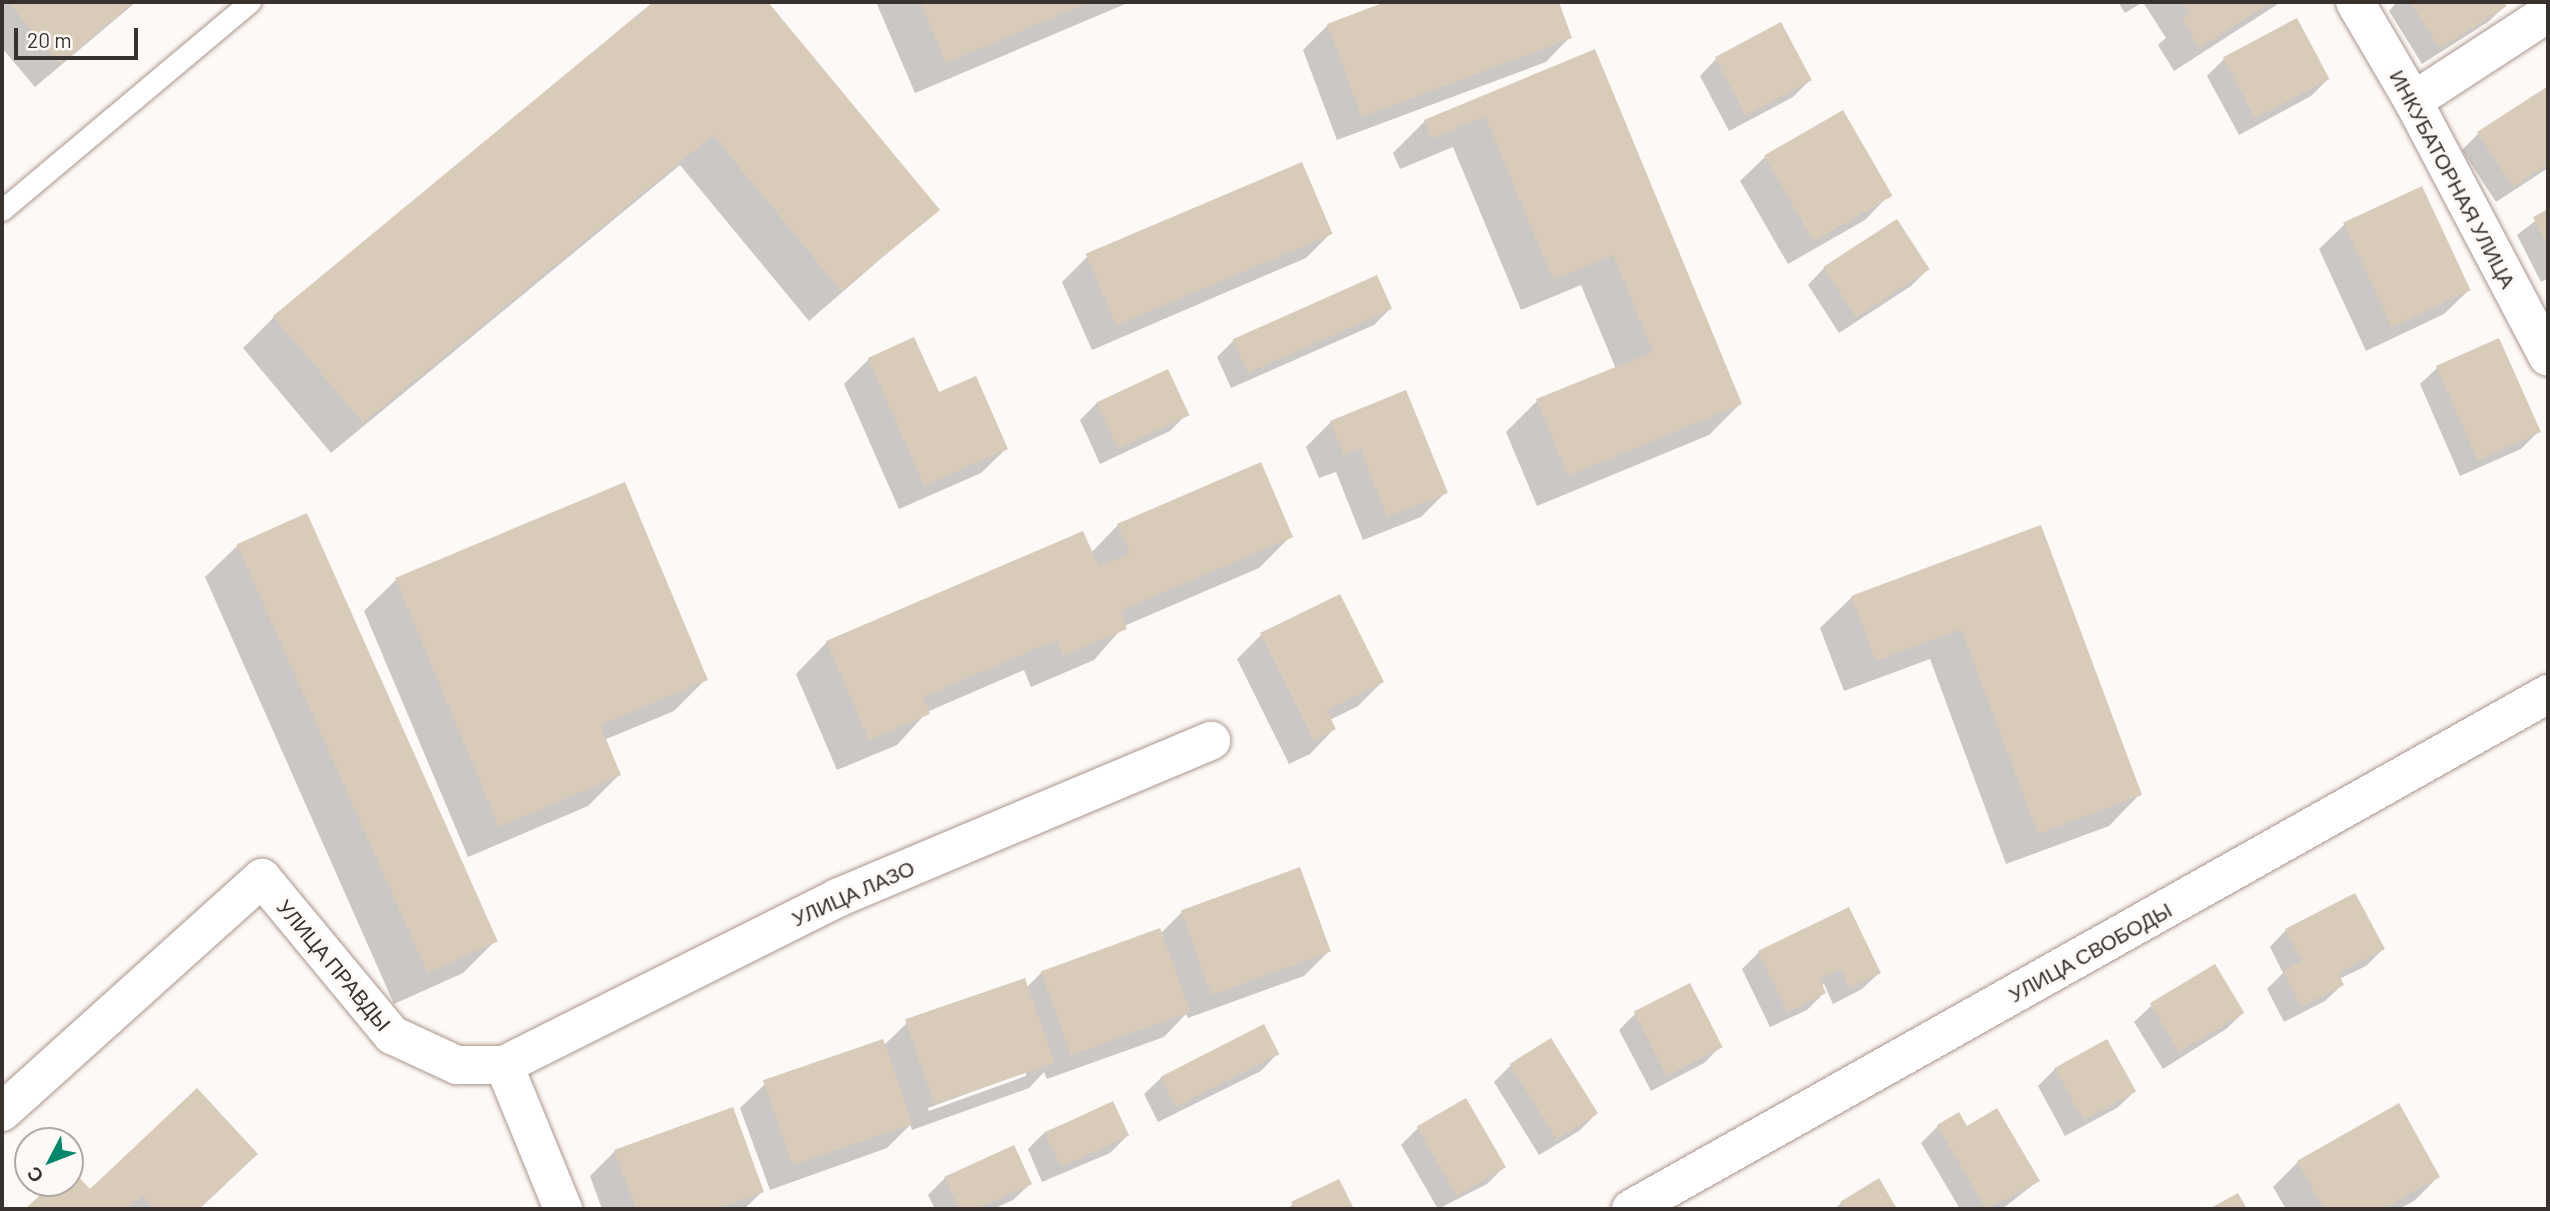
<!DOCTYPE html>
<meta charset="utf-8">
<style>
body{margin:0}
#map{position:relative;width:2550px;height:1211px;overflow:hidden;background:#fdf9f6;font-family:Barlow,sans-serif}
div>[style]{position:absolute}
[style*='--x']{left:calc(var(--x)*1px);top:calc(var(--y)*1px);width:calc(var(--w)*1px);rotate:calc(var(--a)*1deg)}
.shadow>*{inset:0;background:#0003}
.building>*{inset:0;background:#d9cbba;transform-origin:0 0}
.roads{filter:drop-shadow(0 0 2px #aa968c) drop-shadow(0 0 2px #aa968c)}
.lane>*{height:21px;margin:-10.5px;padding:0 10.5px;transform-origin:10.5px;border-radius:10.5px;background:#fff}
.street>*{height:38px;margin:-19px;padding:0 19px;transform-origin:19px;border-radius:19px;background:#fff}
span{translate:-50% -50%;white-space:nowrap;text-align:center;line-height:1.15;-webkit-text-stroke:6px #fdf9f6;paint-order:stroke}
.street-label{font-size:21px;color:#39312d}
.frame{position:absolute;inset:0;border:4px solid #39312d;pointer-events:none}
.north{position:absolute;left:14px;top:1127px;width:70px;height:70px;box-sizing:border-box;background:#fdf9f6;border:2px solid #afa9a6;border-radius:50%;rotate:228deg;font-size:19px;font-weight:700;line-height:28px;text-align:center;color:#39312d}
.north::after{content:'';display:block;margin:auto;width:24px;height:32px;background:#00876b;clip-path:polygon(50% 0,100% 100%,50% 72%,0 100%)}
.scale{position:absolute;left:14px;top:28px;width:124px;height:32px;box-sizing:border-box;border:4px solid #39312d;border-top:0;padding-left:9px;font-size:21px;line-height:24px;white-space:nowrap;color:#39312d;-webkit-text-stroke:5px #fdf9f6;paint-order:stroke}
</style>
<div id="map">
<div class="shadow">
<div style="clip-path:polygon(2px 2px,136px 2px,35px 87px,2px 48px)"></div>
<div style="clip-path:polygon(656px 2px,766px 2px,937px 210px,809px 321px,680px 165px,331px 453px,243px 348px,274px 317px)"></div>
<div style="clip-path:polygon(876px 2px,1130px 2px,915px 93px)"></div>
<div style="clip-path:polygon(1390px 2px,1557px 2px,1570px 37px,1546px 62px,1337px 140px,1303px 50px,1328px 25px)"></div>
<div style="clip-path:polygon(2118px 2px,2281px 2px,2174px 71px,2158px 45px,2166px 38px,2143px 2px,2125px 13px)"></div>
<div style="clip-path:polygon(2397px 2px,2502px 2px,2505px 6px,2488px 22px,2422px 64px,2389px 11px)"></div>
<div style="clip-path:polygon(1594px 51px,1740px 404px,1709px 435px,1537px 506px,1506px 432px,1537px 401px,1616px 369px,1581px 285px,1521px 310px,1453px 147px,1400px 169px,1393px 153px,1425px 121px)"></div>
<div style="clip-path:polygon(1716px 59px,1810px 80px,1793px 97px,1729px 131px,1700px 76px)"></div>
<div style="clip-path:polygon(2224px 59px,2328px 79px,2311px 96px,2239px 135px,2207px 76px)"></div>
<div style="clip-path:polygon(2548px 88px,2548px 168px,2496px 202px,2462px 150px,2479px 133px)"></div>
<div style="clip-path:polygon(1765px 157px,1889px 195px,1865px 220px,1788px 264px,1740px 181px)"></div>
<div style="clip-path:polygon(2421px 189px,2469px 290px,2444px 314px,2366px 351px,2319px 249px,2344px 225px)"></div>
<div style="clip-path:polygon(2548px 211px,2548px 278px,2541px 282px,2517px 235px)"></div>
<div style="clip-path:polygon(1331px 233px,1306px 258px,1092px 350px,1062px 282px,1087px 257px)"></div>
<div style="clip-path:polygon(1824px 268px,1928px 269px,1911px 286px,1839px 333px,1808px 285px)"></div>
<div style="clip-path:polygon(1390px 309px,1374px 325px,1231px 388px,1217px 357px,1234px 340px)"></div>
<div style="clip-path:polygon(869px 359px,938px 394px,1006px 449px,981px 473px,899px 509px,844px 384px)"></div>
<div style="clip-path:polygon(2437px 368px,2538px 432px,2521px 449px,2460px 476px,2420px 384px)"></div>
<div style="clip-path:polygon(1097px 403px,1187px 414px,1170px 431px,1100px 464px,1080px 420px)"></div>
<div style="clip-path:polygon(1331px 422px,1446px 492px,1421px 517px,1363px 540px,1336px 472px,1319px 478px,1306px 447px)"></div>
<div style="clip-path:polygon(306px 515px,494px 942px,463px 973px,394px 1004px,205px 577px,237px 546px)"></div>
<div style="clip-path:polygon(1118px 525px,1291px 536px,1259px 568px,1124px 626px,1094px 660px,1031px 687px,1024px 670px,927px 712px,897px 745px,837px 770px,796px 674px,827px 642px,1091px 553px)"></div>
<div style="clip-path:polygon(2040px 527px,2140px 794px,2109px 826px,2006px 864px,1930px 659px,1844px 691px,1820px 628px,1852px 597px)"></div>
<div style="clip-path:polygon(396px 580px,705px 680px,674px 711px,604px 740px,619px 775px,588px 806px,468px 857px,364px 611px)"></div>
<div style="clip-path:polygon(1261px 635px,1382px 682px,1358px 706px,1330px 720px,1334px 729px,1310px 754px,1289px 764px,1237px 659px)"></div>
<div style="clip-path:polygon(evenodd,1182px 912px,1329px 951px,1304px 976px,1188px 1018px,1186px 1014px,1164px 1037px,1047px 1079px,1044px 1072px,1029px 1088px,912px 1130px,910px 1125px,887px 1148px,770px 1190px,740px 1108px,765px 1084px,883px 1046px,907px 1023px,1026px 988px,1042px 972px,1160px 934px,1182px 912px,1026px 1072px,1026px 1076px,929px 1111px,928px 1108px,1026px 1072px)"></div>
<div style="clip-path:polygon(2286px 930px,2383px 949px,2366px 966px,2339px 979px,2342px 985px,2325px 1001px,2284px 1022px,2267px 989px,2283px 973px,2270px 947px)"></div>
<div style="clip-path:polygon(1759px 952px,1879px 973px,1862px 989px,1833px 1004px,1824px 984px,1821px 986px,1824px 993px,1807px 1010px,1770px 1027px,1742px 969px)"></div>
<div style="clip-path:polygon(2151px 1006px,2243px 1013px,2226px 1029px,2163px 1069px,2134px 1022px)"></div>
<div style="clip-path:polygon(1636px 1013px,1721px 1046px,1704px 1063px,1651px 1091px,1619px 1030px)"></div>
<div style="clip-path:polygon(1277px 1054px,1261px 1071px,1158px 1122px,1144px 1094px,1161px 1078px)"></div>
<div style="clip-path:polygon(1511px 1065px,1596px 1114px,1579px 1131px,1539px 1155px,1494px 1082px)"></div>
<div style="clip-path:polygon(2055px 1069px,2134px 1092px,2117px 1108px,2065px 1136px,2038px 1086px)"></div>
<div style="clip-path:polygon(1466px 1101px,1504px 1167px,1487px 1184px,1438px 1209px,1401px 1145px,1418px 1128px)"></div>
<div style="clip-path:polygon(1112px 1103px,1127px 1136px,1110px 1153px,1042px 1182px,1028px 1149px,1045px 1132px)"></div>
<div style="clip-path:polygon(2399px 1105px,2438px 1177px,2414px 1201px,2399px 1209px,2286px 1209px,2273px 1187px,2298px 1162px)"></div>
<div style="clip-path:polygon(1938px 1126px,1966px 1129px,2038px 1181px,2002px 1209px,1960px 1209px,1921px 1143px)"></div>
<div style="clip-path:polygon(615px 1151px,762px 1192px,744px 1209px,602px 1209px,590px 1176px)"></div>
<div style="clip-path:polygon(70px 1170px,89px 1191px,225px 1185px,199px 1209px,28px 1209px,56px 1183px,70px 1183px)"></div>
<div style="clip-path:polygon(945px 1178px,1030px 1184px,1013px 1200px,993px 1209px,935px 1209px,928px 1195px)"></div>
<div style="clip-path:polygon(1338px 1181px,1352px 1209px,1287px 1209px,1293px 1204px)"></div>
<div style="clip-path:polygon(1878px 1181px,1895px 1209px,1835px 1209px,1841px 1203px)"></div>
</div>
<div class="building">
<div style="clip-path:polygon(8px 2px,134px 2px,60px 64px)"></div>
<div style="clip-path:polygon(653px 2px,768px 2px,940px 210px,841px 291px,713px 135px,363px 423px,273px 316px)"></div>
<div style="clip-path:polygon(920px 2px,1090px 2px,946px 63px)"></div>
<div style="clip-path:polygon(1385px 2px,1559px 2px,1572px 38px,1362px 117px,1327px 24px)"></div>
<div style="clip-path:polygon(2183px 2px,2272px 2px,2199px 48px,2182px 19px,2190px 14px)"></div>
<div style="clip-path:polygon(2410px 2px,2504px 2px,2507px 6px,2440px 48px)"></div>
<div style="left:2297px;top:18px;width:69px;height:84px;rotate:62deg"></div>
<div style="left:1781px;top:22px;width:66px;height:75px;rotate:62deg"></div>
<div style="clip-path:polygon(1595px 49px,1742px 404px,1568px 476px,1536px 399px,1653px 352px,1613px 255px,1553px 280px,1485px 116px,1431px 139px,1424px 120px)"></div>
<div style="clip-path:polygon(2548px 86px,2548px 164px,2513px 187px,2477px 132px)"></div>
<div style="left:1843px;top:110px;width:99px;height:91px;rotate:60deg"></div>
<div style="left:1302px;top:162px;width:78px;height:235px;rotate:67deg"></div>
<div style="left:2422px;top:186px;width:115px;height:87px;rotate:65deg"></div>
<div style="clip-path:polygon(2548px 209px,2548px 247px,2533px 217px)"></div>
<div style="left:1897px;top:219px;width:60px;height:88px;rotate:57deg"></div>
<div style="left:1377px;top:275px;width:37px;height:158px;rotate:66deg"></div>
<div style="clip-path:polygon(914px 337px,939px 392px,976px 376px,1008px 449px,924px 486px,868px 358px)"></div>
<div style="left:2499px;top:338px;width:103px;height:69px;rotate:66deg"></div>
<div style="left:1168px;top:369px;width:51px;height:79px;rotate:65deg"></div>
<div style="clip-path:polygon(1406px 390px,1448px 493px,1387px 517px,1360px 448px,1344px 455px,1330px 421px)"></div>
<div style="clip-path:polygon(1261px 462px,1293px 537px,1120px 611px,1127px 629px,1063px 656px,1056px 640px,923px 697px,930px 714px,869px 740px,826px 641px,1083px 531px,1099px 567px,1130px 553px,1117px 524px)"></div>
<div style="clip-path:polygon(625px 482px,708px 680px,600px 725px,621px 775px,499px 827px,395px 578px)"></div>
<div style="left:307px;top:513px;width:469px;height:77px;rotate:66deg"></div>
<div style="clip-path:polygon(2041px 525px,2142px 795px,2038px 834px,1961px 629px,1876px 661px,1851px 596px)"></div>
<div style="clip-path:polygon(1340px 594px,1384px 682px,1327px 711px,1336px 729px,1314px 741px,1260px 633px)"></div>
<div style="left:1300px;top:867px;width:90px;height:127px;rotate:70deg"></div>
<div style="clip-path:polygon(2355px 893px,2385px 949px,2338px 973px,2344px 985px,2301px 1007px,2283px 971px,2302px 961px,2285px 929px)"></div>
<div style="clip-path:polygon(1849px 907px,1881px 973px,1850px 988px,1841px 969px,1820px 979px,1826px 993px,1787px 1012px,1758px 951px)"></div>
<div style="left:1160px;top:928px;width:89px;height:127px;rotate:70deg"></div>
<div style="left:2215px;top:964px;width:57px;height:76px;rotate:59deg"></div>
<div style="left:1025px;top:978px;width:90px;height:127px;rotate:71deg"></div>
<div style="left:1690px;top:983px;width:72px;height:63px;rotate:63deg"></div>
<div style="left:1264px;top:1024px;width:34px;height:116px;rotate:63deg"></div>
<div style="left:1551px;top:1038px;width:89px;height:49px;rotate:58deg"></div>
<div style="left:883px;top:1039px;width:90px;height:127px;rotate:71deg"></div>
<div style="left:2107px;top:1039px;width:60px;height:60px;rotate:61deg"></div>
<div style="clip-path:polygon(197px 1088px,258px 1154px,199px 1209px,154px 1209px,142px 1196px,127px 1209px,25px 1209px,53px 1183px,70px 1183px,70px 1168px,90px 1189px)"></div>
<div style="left:1466px;top:1098px;width:80px;height:57px;rotate:60deg"></div>
<div style="left:1113px;top:1101px;width:38px;height:75px;rotate:65deg"></div>
<div style="clip-path:polygon(2399px 1103px,2440px 1177px,2383px 1209px,2324px 1209px,2297px 1161px)"></div>
<div style="clip-path:polygon(733px 1107px,764px 1192px,716px 1209px,636px 1209px,614px 1150px)"></div>
<div style="clip-path:polygon(1997px 1108px,2040px 1181px,1986px 1209px,1937px 1125px,1959px 1112px,1967px 1126px)"></div>
<div style="clip-path:polygon(1014px 1145px,1032px 1184px,976px 1209px,959px 1209px,944px 1177px)"></div>
<div style="clip-path:polygon(1879px 1178px,1897px 1209px,1845px 1209px,1840px 1202px)"></div>
<div style="clip-path:polygon(1339px 1179px,1354px 1209px,1295px 1209px,1291px 1202px)"></div>
<div style="clip-path:polygon(2238px 1193px,2247px 1209px,2209px 1209px)"></div>
</div>
<div class="roads">
<div class="lane">
<div style="--x:2;--y:210;--w:324;--a:-40"></div>
</div>
<div class="street">
<div style="--x:2355;--y:2;--w:115;--a:59.6"></div>
<div style="--x:2413;--y:101;--w:289;--a:62.2"></div>
<div style="--x:2413;--y:101;--w:161;--a:-33.1"></div>
<div style="--x:504;--y:1065;--w:373;--a:-26.6"></div>
<div style="--x:837;--y:898;--w:406;--a:-22.8"></div>
<div style="--x:2;--y:1112;--w:350;--a:-42"></div>
<div style="--x:262;--y:878;--w:204;--a:50.4"></div>
<div style="--x:392;--y:1035;--w:72;--a:24.8"></div>
<div style="--x:457;--y:1065;--w:47;--a:0"></div>
<div style="--x:504;--y:1065;--w:156;--a:67.7"></div>
<div style="--x:1631;--y:1209;--w:1052;--a:-29.32"></div>
</div>
</div>
<div class="street-label">
<span style="left:2453px;top:179px;rotate:62deg">ИНКУБАТОРНАЯ УЛИЦА</span>
<span style="left:853px;top:893px;rotate:-24deg">УЛИЦА ЛАЗО</span>
<span style="left:2090px;top:952px;rotate:-29deg">УЛИЦА СВОБОДЫ</span>
<span style="left:334px;top:965px;rotate:50deg">УЛИЦА ПРАВДЫ</span>
</div>
<div class="frame"></div>
<div class="north">С</div>
<div class="scale">20 m</div>
</div>
